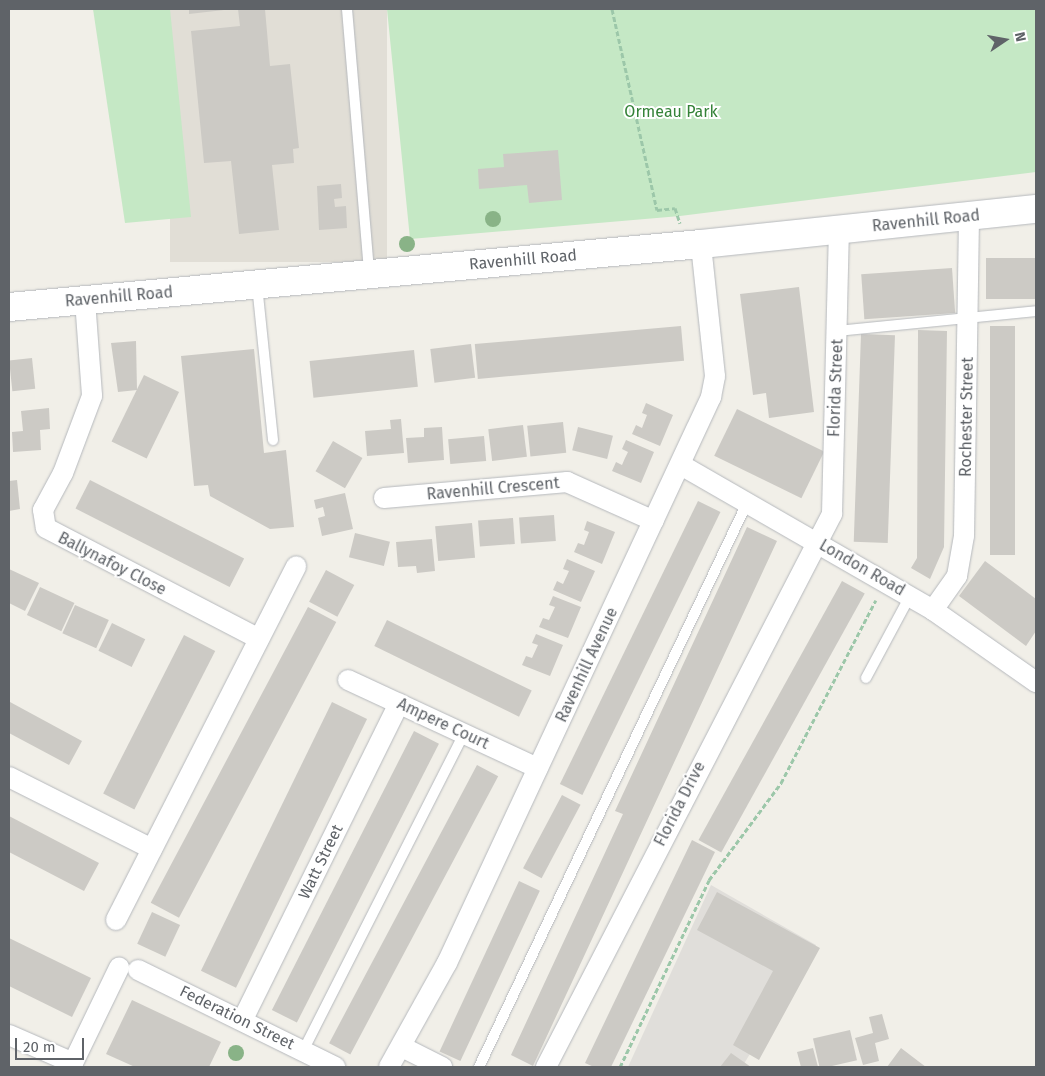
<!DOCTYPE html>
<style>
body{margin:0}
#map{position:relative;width:1045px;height:1076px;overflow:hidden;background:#f1efe8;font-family:"Fira Sans",sans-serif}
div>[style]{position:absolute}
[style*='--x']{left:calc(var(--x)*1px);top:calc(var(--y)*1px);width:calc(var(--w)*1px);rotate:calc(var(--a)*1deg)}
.industrial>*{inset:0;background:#e0deda}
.education>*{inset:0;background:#e1ded6;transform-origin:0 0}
.green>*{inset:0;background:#c5e8c5}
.building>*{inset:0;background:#cccac5;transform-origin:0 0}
.path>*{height:3px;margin-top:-1.5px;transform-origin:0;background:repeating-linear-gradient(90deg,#9cc7a9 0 5px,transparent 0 7.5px)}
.roads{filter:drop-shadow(0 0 1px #b5b8bc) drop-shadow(0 0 1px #b5b8bc)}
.service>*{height:10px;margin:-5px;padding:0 5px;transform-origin:5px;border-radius:5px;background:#fff}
.minor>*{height:20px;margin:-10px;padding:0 10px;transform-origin:10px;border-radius:10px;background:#fff}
.secondary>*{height:28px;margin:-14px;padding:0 14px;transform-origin:14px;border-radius:14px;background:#fff}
.trees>*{width:16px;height:16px;margin:-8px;border-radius:50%;background:#89b387}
span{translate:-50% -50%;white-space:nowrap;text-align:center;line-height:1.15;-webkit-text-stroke:4px #fff;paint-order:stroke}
.park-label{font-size:16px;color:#348238}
.street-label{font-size:16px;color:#5f6368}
.frame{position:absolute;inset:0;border:10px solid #5f6368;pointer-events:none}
.north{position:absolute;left:980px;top:15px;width:50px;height:50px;-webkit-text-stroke:4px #fff;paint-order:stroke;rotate:78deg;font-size:14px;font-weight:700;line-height:20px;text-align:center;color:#5f6368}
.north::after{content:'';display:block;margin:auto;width:18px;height:22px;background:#5f6368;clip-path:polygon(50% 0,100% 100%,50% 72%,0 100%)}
.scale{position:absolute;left:15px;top:1038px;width:69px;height:22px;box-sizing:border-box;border:2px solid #5f6368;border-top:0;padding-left:6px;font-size:15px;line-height:18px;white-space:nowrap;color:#5f6368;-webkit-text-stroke:4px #fff;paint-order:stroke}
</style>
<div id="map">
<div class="industrial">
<div style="clip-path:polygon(711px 885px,816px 945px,742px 1067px,628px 1067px)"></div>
</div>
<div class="education">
<div style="left:170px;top:9px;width:217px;height:253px"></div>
</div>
<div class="green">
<div style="clip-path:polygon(93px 9px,170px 9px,191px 217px,125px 223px)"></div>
<div style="clip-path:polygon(387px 9px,1036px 9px,1036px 172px,680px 216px,410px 239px)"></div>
</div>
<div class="building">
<div style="clip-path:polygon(189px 9px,224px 9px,224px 10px,189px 14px)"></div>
<div style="clip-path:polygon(238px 9px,265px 9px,270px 66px,290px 64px,299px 148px,293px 149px,294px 163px,272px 165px,279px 230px,239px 234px,231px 161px,204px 163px,191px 31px,240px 26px)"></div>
<div style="clip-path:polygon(558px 150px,562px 200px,529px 203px,527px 185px,479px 189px,478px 169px,504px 167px,503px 154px)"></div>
<div style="clip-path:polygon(341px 184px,342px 198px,334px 199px,335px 207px,346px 206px,347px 228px,319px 230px,317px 186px)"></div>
<div style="left:1036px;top:258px;width:41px;height:50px;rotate:90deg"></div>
<div style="left:952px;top:268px;width:45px;height:91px;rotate:86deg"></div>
<div style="clip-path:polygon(799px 287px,814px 412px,769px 418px,766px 393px,753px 395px,740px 294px)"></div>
<div style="left:681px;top:326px;width:35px;height:207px;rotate:85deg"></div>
<div style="left:990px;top:326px;width:25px;height:229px"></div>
<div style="clip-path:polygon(918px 330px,947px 331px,944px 547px,930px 579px,911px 568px,917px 558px)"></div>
<div style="left:861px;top:334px;width:34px;height:208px;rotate:2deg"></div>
<div style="clip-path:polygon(136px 341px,137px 390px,118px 392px,111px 343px)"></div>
<div style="left:471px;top:344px;width:34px;height:41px;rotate:83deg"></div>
<div style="clip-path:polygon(254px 349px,264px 453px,286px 450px,294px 527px,270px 529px,210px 496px,208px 485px,194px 486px,181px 356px)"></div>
<div style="left:414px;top:350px;width:37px;height:105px;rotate:84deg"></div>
<div style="left:32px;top:358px;width:31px;height:23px;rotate:84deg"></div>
<div style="left:144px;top:375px;width:39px;height:74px;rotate:26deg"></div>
<div style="clip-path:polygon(646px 403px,673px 415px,660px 446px,632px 434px,636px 425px,642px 428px,647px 415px,642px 413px)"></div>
<div style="clip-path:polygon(49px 408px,50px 429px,40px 430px,41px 450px,13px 452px,12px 432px,23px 431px,21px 411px)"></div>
<div style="left:737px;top:409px;width:97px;height:52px;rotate:26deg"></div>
<div style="clip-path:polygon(401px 419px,404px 453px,367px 456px,365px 431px,391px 429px,390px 420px)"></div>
<div style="left:563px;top:422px;width:31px;height:36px;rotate:84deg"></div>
<div style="left:523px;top:425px;width:32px;height:35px;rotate:83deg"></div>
<div style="clip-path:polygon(442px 427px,444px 460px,408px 463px,406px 438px,424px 437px,424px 428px)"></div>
<div style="left:578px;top:427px;width:36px;height:24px;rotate:14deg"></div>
<div style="left:484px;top:436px;width:25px;height:36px;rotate:85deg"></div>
<div style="clip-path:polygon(626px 440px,654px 452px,641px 483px,612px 471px,616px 462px,622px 465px,625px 458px,628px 452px,622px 449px)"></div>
<div style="left:333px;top:441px;width:34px;height:35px;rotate:30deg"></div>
<div style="clip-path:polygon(17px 480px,20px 509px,9px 511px,9px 481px)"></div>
<div style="left:90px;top:480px;width:173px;height:32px;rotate:27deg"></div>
<div style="clip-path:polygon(345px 493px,353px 529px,322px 536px,318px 518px,325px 516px,323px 507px,316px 509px,314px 500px)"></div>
<div style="left:698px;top:501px;width:25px;height:315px;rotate:26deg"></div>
<div style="left:554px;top:515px;width:26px;height:35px;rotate:86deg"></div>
<div style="left:513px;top:518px;width:26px;height:35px;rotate:86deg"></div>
<div style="clip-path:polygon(587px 521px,615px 532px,602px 564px,574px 552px,578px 543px,584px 545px,589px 532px,584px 530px)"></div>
<div style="left:472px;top:523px;width:35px;height:37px;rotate:85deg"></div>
<div style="clip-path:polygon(747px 527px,777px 541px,533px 1066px,511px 1055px,623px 814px,615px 811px)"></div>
<div style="left:355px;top:533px;width:36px;height:25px;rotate:14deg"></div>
<div style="clip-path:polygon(432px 539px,435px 571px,417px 573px,416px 566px,398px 567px,396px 542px)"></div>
<div style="clip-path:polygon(567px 559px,595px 571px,581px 602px,553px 590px,557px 581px,563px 584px,569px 571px,563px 569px)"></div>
<div style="clip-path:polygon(985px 561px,1036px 599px,1036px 631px,1026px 646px,959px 596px)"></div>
<div style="clip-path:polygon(9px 569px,39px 583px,25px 611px,9px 603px)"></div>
<div style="left:326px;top:570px;width:32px;height:36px;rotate:28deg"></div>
<div style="left:842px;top:581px;width:26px;height:296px;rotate:29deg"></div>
<div style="left:40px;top:587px;width:38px;height:31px;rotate:25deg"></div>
<div style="clip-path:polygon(553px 596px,581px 607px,568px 638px,539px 627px,543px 618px,549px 620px,555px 607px,549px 605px)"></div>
<div style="left:75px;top:605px;width:37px;height:31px;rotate:24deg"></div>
<div style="left:308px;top:607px;width:32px;height:335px;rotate:28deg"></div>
<div style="left:387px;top:620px;width:161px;height:29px;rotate:26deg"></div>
<div style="left:112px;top:623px;width:37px;height:31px;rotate:26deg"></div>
<div style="clip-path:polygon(536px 634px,563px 645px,550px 676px,522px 665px,526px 656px,532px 658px,538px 645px,532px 643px)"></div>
<div style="left:184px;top:635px;width:35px;height:178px;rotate:27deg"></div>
<div style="clip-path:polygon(10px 702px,82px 741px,69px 765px,9px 733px)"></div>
<div style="left:332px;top:702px;width:39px;height:299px;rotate:26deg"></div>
<div style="left:414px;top:731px;width:28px;height:313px;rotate:27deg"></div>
<div style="left:477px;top:765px;width:24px;height:315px;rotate:28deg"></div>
<div style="left:562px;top:795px;width:21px;height:83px;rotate:28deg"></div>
<div style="clip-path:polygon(9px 816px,99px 863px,84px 891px,9px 852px)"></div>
<div style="clip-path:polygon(692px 840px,715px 852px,611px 1067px,594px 1067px,585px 1063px)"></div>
<div style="left:519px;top:881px;width:23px;height:188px;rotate:25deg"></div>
<div style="clip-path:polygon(717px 892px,820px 948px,759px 1060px,733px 1045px,773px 971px,697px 930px)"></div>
<div style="left:152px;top:912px;width:31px;height:35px;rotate:25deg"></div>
<div style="clip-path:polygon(9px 938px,91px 978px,72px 1017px,9px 986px)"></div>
<div style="clip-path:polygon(132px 1000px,221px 1042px,209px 1067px,135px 1067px,106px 1054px)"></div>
<div style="clip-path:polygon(882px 1014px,889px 1039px,875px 1043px,879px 1061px,863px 1065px,855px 1038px,873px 1033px,869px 1017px)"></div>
<div style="left:850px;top:1030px;width:31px;height:38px;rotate:77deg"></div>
<div style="clip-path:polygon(813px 1048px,818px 1067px,801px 1067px,797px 1052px)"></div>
<div style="clip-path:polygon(901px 1048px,918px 1061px,926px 1067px,887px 1067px)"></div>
<div style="clip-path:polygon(731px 1053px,751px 1067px,720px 1067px)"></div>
</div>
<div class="path">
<div style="--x:612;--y:9;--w:206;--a:77.4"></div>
<div style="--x:657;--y:210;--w:18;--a:-6"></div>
<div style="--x:675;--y:208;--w:16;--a:72"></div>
<div style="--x:620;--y:1067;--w:207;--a:-64.5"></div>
<div style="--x:709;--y:880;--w:121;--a:-53.4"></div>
<div style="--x:781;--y:783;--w:206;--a:-62.6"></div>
</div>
<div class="roads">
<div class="service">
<div style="--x:347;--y:9;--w:265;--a:85.2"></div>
<div style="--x:257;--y:285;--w:156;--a:84.1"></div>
<div style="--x:837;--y:331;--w:200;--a:-5.7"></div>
<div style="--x:866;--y:678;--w:93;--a:-61.8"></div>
<div style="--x:303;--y:1051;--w:356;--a:-63.1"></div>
<div style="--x:479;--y:1067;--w:624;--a:-64.58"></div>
</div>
<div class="minor">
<div style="--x:85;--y:300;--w:96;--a:85.8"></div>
<div style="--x:92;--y:396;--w:82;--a:110.6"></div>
<div style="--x:63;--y:473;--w:42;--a:118.4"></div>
<div style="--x:43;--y:510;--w:18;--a:81"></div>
<div style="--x:46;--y:528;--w:240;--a:27.5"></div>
<div style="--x:681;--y:465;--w:291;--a:29.9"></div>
<div style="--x:933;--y:610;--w:126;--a:35"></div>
<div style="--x:384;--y:498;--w:184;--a:-5"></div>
<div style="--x:567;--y:482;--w:95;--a:24.1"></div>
<div style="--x:933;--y:610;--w:42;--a:-54.8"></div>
<div style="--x:957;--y:576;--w:41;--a:-80.1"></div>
<div style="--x:964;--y:536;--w:320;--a:-89.1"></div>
<div style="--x:348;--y:680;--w:209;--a:24.9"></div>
<div style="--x:9;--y:777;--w:160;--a:26.7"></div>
<div style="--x:116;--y:920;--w:397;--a:-63"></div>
<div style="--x:138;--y:970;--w:220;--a:26.2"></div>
<div style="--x:243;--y:1019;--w:352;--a:-63.7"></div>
<div style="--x:9;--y:1035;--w:70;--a:23.6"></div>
<div style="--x:73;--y:1063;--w:106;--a:-64.2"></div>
<div style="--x:402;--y:1047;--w:45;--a:26.6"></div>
<div style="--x:389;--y:1067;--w:119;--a:-60.9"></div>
<div style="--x:447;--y:963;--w:625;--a:-64.99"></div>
<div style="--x:711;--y:397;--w:21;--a:-79"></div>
<div style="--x:715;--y:376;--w:133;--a:-96.1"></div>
<div style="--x:546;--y:1067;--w:623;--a:-62.65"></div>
<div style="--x:832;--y:514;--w:284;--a:-88.6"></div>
</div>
<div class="secondary">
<div style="--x:9;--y:307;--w:695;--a:-5.2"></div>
<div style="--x:701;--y:244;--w:337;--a:-6"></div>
</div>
</div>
<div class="trees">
<div style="left:493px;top:219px"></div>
<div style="left:407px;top:244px"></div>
<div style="left:236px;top:1053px"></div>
</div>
<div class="park-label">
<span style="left:671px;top:112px">Ormeau Park</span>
</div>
<div class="street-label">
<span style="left:926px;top:221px;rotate:-6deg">Ravenhill Road</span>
<span style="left:523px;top:260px;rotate:-5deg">Ravenhill Road</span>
<span style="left:119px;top:297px;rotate:-5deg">Ravenhill Road</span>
<span style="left:836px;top:388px;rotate:-88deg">Florida Street</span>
<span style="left:967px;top:417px;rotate:-89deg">Rochester Street</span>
<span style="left:493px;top:489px;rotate:-5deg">Ravenhill Crescent</span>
<span style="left:112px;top:564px;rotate:27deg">Ballynafoy Close</span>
<span style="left:862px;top:568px;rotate:30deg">London Road</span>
<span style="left:587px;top:665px;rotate:-65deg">Ravenhill Avenue</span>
<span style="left:443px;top:724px;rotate:25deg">Ampere Court</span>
<span style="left:680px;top:804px;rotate:-63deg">Florida Drive</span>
<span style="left:321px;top:862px;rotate:-64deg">Watt Street</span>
<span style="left:237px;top:1018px;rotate:26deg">Federation Street</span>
</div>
<div class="frame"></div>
<div class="north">N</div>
<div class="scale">20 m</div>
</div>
